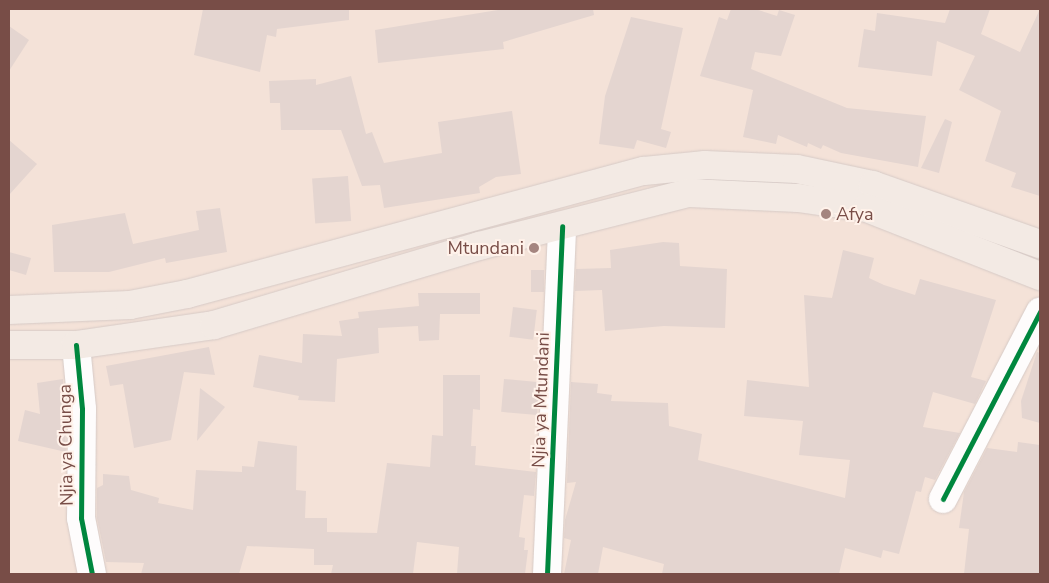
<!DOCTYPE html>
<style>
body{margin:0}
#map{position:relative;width:1049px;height:583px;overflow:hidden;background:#f8eee8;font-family:"Nunito Sans",sans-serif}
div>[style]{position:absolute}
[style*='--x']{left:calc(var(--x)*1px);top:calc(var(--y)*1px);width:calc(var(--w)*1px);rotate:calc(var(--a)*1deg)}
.residential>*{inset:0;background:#f4e2d8;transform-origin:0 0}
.building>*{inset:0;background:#e4d5d0;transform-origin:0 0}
.roads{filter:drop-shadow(0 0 1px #d6cac6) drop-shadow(0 0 1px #d6cac6)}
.minor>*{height:28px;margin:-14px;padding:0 14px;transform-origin:14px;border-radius:14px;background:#fefcfc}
.major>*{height:28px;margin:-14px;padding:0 14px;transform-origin:14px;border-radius:14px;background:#f3eae4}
.cycleway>*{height:5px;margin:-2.5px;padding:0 2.5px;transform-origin:2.5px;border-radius:2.5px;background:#00873e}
.dots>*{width:14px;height:14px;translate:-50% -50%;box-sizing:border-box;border:2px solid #fff2ea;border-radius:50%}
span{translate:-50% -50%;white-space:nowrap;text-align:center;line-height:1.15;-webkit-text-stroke:4px #fff2ea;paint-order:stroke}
.poi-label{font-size:18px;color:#784d47}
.left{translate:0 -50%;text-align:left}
.right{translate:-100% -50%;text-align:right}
.street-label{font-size:18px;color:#784d47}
.frame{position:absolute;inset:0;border:10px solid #784d47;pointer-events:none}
</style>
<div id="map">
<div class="residential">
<div style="left:9px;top:9px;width:1031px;height:565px"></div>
</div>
<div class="building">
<div style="clip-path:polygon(203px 9px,349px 9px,349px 20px,277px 29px,276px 37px,267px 35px,260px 72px,194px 55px)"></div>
<div style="clip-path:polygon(504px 9px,593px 9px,594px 15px,503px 42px,504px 49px,378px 63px,375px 30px)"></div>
<div style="clip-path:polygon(731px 9px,755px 9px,777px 16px,779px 10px,795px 15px,781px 56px,755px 52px,751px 69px,847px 108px,926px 116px,918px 167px,841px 153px,823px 145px,821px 149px,808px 143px,807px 147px,778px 135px,776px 144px,743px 137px,753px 90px,700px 76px,719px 17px,727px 20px)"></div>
<div style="clip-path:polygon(950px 9px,990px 9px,981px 34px,1020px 52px,1040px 9px,1040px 196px,1011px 187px,1016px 173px,985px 161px,1001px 111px,959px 90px,975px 56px,937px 41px,932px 76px,858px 67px,864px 29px,875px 31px,877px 13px,945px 23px)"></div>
<div style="clip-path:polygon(631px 17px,683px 28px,661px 129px,671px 132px,666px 148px,637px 140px,634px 149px,599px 144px,605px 96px)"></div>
<div style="clip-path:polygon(9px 26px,29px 40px,9px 71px)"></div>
<div style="clip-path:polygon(351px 76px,366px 134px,372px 132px,384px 163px,442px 153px,438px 122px,512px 111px,521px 174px,496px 177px,479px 187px,480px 193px,384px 208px,380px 185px,362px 186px,341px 130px,281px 130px,280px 103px,270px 103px,269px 81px,316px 79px,316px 85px)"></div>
<div style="clip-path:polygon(945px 119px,952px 122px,939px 173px,921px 168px)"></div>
<div style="clip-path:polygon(9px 140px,37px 164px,9px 195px)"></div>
<div style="left:348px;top:176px;width:45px;height:36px;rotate:86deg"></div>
<div style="clip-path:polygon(220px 208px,227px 252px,166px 263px,165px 258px,109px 272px,54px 272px,52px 225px,125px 213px,133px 244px,199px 230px,196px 211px)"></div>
<div style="clip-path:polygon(663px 242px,679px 243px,680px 266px,727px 269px,725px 328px,664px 326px,605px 331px,602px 290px,575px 291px,576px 269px,611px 268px,610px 250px)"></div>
<div style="clip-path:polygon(843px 250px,874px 258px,869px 278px,884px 285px,915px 295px,920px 279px,996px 300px,971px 377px,986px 381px,975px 404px,933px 392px,923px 427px,960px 433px,935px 480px,925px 477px,921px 492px,916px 491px,899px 554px,883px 550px,881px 558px,845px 548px,839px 574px,662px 574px,664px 564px,603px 547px,598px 574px,564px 574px,571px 540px,564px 538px,565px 520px,576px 482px,567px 483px,571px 382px,598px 384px,597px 393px,612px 395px,611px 401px,668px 403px,669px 426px,702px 434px,698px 460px,845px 498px,850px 460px,799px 455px,803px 421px,744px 416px,747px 380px,809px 387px,804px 295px,832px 298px)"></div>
<div style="clip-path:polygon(9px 252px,31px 258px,26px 275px,9px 270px)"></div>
<div style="left:544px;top:270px;width:22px;height:13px;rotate:90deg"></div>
<div style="clip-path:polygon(418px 293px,480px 293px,480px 314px,440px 314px,439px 340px,419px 341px,418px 326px,378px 328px,379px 353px,337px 359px,335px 402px,298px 400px,299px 396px,253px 387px,259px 355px,302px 363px,303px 334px,342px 336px,339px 321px,359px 318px,358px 312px,419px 306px)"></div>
<div style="left:513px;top:307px;width:24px;height:30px;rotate:7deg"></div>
<div style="clip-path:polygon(209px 347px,215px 375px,184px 372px,171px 440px,134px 448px,123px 384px,110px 386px,106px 366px)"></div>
<div style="clip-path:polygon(1037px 352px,1040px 353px,1040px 423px,1022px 418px,1021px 401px)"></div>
<div style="clip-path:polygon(443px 375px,480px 375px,480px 410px,473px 409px,471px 446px,476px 446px,475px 465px,536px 472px,534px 496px,524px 495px,519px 537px,525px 538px,524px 550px,528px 550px,525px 574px,457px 574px,459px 547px,417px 542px,413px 574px,331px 574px,333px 565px,314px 565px,314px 549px,247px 546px,239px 574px,141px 574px,144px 563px,106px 562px,97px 518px,97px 488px,103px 485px,103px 474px,129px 476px,131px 490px,159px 498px,158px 503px,193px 510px,196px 470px,242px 472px,242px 466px,254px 467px,258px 441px,297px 446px,296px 490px,306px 491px,305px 518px,327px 518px,327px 532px,377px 533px,387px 463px,430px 467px,432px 435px,443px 436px)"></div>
<div style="clip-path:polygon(63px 379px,66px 452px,18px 441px,25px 410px,40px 414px,37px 383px)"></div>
<div style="left:504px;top:379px;width:36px;height:33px;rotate:5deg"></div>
<div style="clip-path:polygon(200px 388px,225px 407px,197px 441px)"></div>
<div style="clip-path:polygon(1018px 442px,1040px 445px,1040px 574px,964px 574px,969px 529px,959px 528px,964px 492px,987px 448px,1017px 452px)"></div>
</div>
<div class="roads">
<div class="minor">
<div style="--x:76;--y:345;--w:64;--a:84.6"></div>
<div style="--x:82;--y:409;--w:109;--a:90.5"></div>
<div style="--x:81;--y:518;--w:57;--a:78.9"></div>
<div style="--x:943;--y:499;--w:211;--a:-62.6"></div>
<div style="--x:547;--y:574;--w:348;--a:-87.5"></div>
</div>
<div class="major">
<div style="--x:9;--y:310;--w:121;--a:-2.4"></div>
<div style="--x:130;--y:305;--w:58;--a:-10.9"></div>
<div style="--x:187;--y:294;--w:473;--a:-15.1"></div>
<div style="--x:644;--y:171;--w:61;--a:-5.6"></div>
<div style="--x:705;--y:165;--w:92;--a:2.5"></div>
<div style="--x:797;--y:169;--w:78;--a:11.9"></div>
<div style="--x:873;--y:185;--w:177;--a:19.5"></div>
<div style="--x:9;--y:345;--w:67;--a:0"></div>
<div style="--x:76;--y:345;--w:139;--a:-8.2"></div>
<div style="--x:214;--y:325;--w:277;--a:-16.6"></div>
<div style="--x:479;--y:246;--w:217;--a:-14.2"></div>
<div style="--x:689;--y:193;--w:109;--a:2.6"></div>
<div style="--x:798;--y:198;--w:70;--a:8.2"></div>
<div style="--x:867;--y:208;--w:186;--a:21.5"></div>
</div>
</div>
<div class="cycleway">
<div style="--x:76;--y:345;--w:64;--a:84.6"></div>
<div style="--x:82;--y:409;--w:109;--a:90.5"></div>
<div style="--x:81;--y:518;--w:57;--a:78.9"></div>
<div style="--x:943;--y:499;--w:211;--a:-62.6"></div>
<div style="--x:547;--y:574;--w:348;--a:-87.5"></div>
</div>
<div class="dots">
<div style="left:826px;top:214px;background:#a5857f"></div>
<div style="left:534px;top:248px;background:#a5857f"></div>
</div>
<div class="poi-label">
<span class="left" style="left:836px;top:214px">Afya</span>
<span class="right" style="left:524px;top:248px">Mtundani</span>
</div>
<div class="street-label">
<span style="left:541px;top:400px;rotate:-88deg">Njia ya Mtundani</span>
<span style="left:66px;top:445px;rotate:-91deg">Njia ya Chunga</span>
</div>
<div class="frame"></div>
</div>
